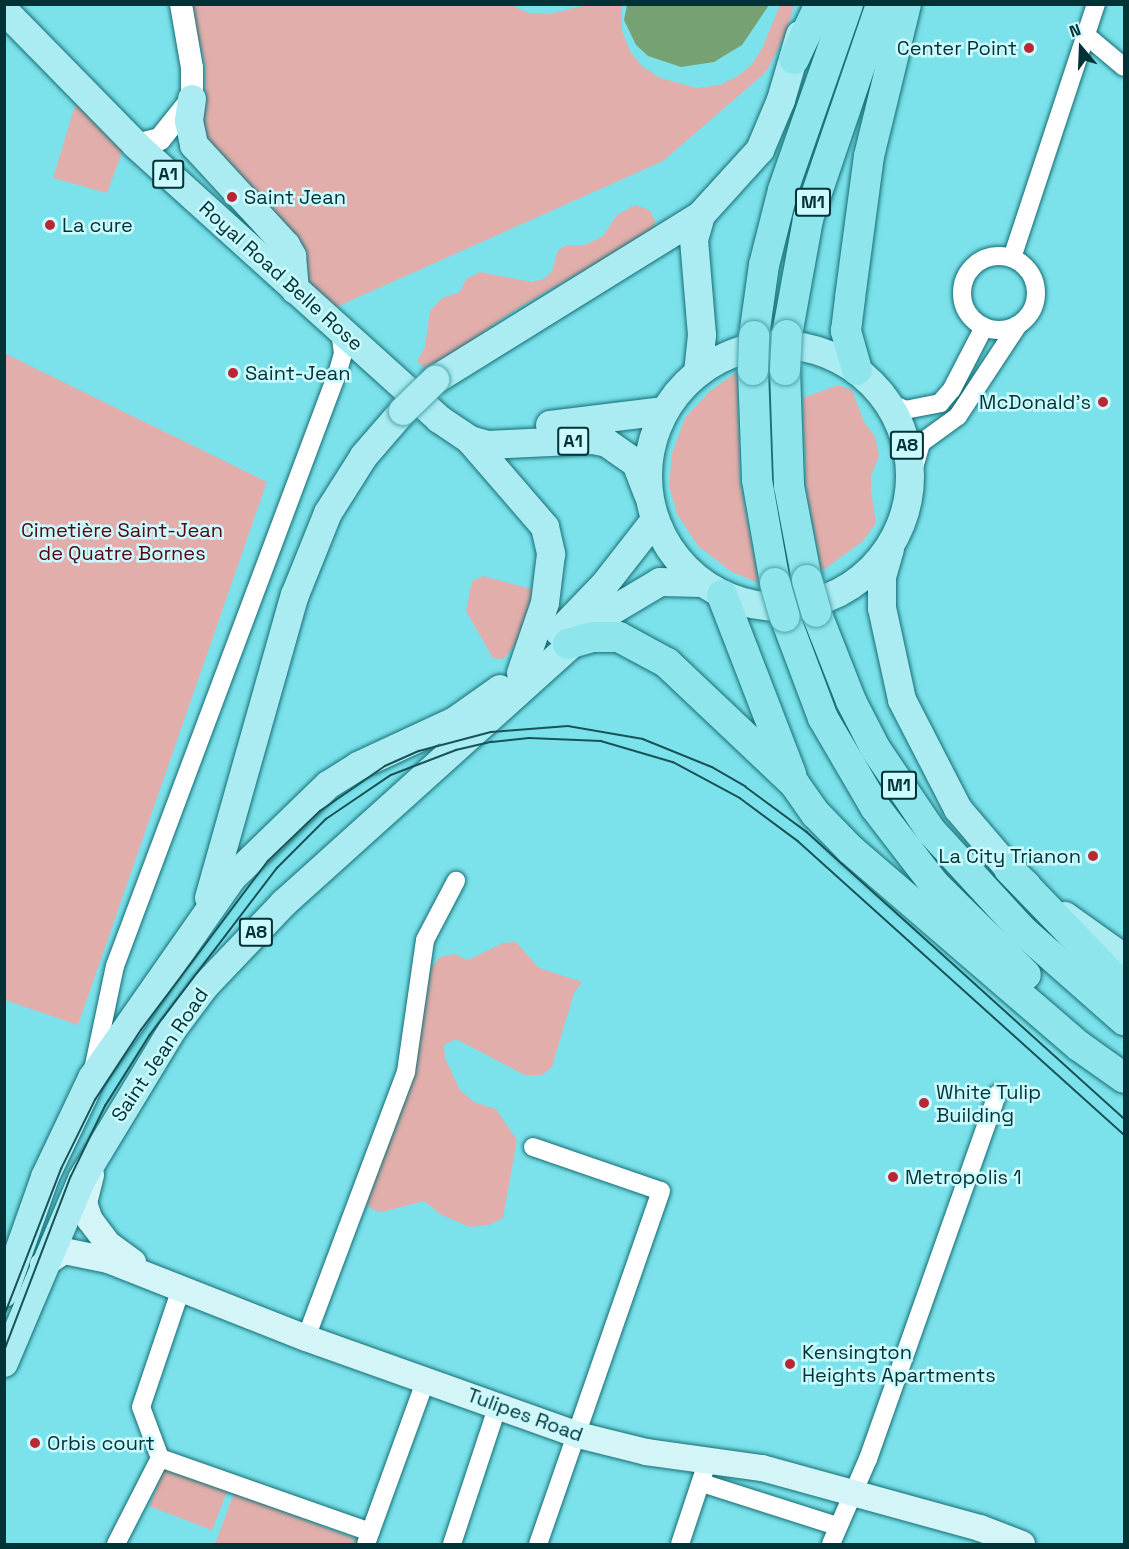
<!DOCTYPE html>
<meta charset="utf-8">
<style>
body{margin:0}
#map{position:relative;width:1129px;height:1549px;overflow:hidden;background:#7be2eb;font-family:"Space Grotesk",sans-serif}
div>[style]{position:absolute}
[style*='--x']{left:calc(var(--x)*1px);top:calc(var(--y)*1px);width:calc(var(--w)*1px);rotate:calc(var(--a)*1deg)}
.green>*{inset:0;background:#e1aeab;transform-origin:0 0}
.water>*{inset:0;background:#76a172}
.roads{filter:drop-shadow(0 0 2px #156d74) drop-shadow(0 0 2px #156d74)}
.minor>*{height:18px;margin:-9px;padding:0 9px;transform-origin:9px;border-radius:9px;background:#fff}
.minor>.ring{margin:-9px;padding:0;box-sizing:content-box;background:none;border:18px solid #fff;border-radius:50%}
.tertiary>*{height:22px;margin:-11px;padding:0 11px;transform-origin:11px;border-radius:11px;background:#fff}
.secondary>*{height:26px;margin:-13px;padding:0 13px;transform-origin:13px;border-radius:13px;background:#d4f5f8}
.primary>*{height:28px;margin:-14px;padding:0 14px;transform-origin:14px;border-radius:14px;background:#aaecf1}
.primary>.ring{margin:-14px;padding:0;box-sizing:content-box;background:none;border:28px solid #aaecf1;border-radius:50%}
.trunk>*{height:30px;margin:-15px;padding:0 15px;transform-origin:15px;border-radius:15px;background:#8ee6ec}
.tram>*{height:1.5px;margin:-0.75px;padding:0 0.75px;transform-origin:0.75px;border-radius:0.75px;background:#185358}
.bridges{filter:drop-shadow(0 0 2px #4aa2aa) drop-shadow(0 0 2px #4aa2aa)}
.primary-bridge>*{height:28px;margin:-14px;padding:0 14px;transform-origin:14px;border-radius:14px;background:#aaecf1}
.trunk-bridge>*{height:30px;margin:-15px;padding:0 15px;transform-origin:15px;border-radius:15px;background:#8ee6ec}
.dots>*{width:16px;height:16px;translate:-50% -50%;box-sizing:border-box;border:3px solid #cbfbfe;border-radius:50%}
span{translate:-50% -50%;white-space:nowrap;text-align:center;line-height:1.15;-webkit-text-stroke:5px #cbfbfe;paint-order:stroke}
.shield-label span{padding:2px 4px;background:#cbfbfe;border:2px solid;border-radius:4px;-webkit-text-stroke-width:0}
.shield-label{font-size:18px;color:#013236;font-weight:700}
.poi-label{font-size:20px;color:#013236}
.right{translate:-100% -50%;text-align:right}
.left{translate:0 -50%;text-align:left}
.street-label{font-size:20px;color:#013236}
.park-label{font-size:20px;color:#57050f}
.frame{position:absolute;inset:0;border:6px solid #013236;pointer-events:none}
.north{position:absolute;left:1051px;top:18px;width:60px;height:60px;-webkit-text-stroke:4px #cbfbfe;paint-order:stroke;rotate:341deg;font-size:16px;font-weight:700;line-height:24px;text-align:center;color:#013236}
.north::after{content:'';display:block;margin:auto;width:21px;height:27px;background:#013236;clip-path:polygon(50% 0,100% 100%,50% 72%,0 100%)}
</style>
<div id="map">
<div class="green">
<div style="clip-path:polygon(508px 4px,529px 13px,549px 14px,587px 5px,622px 5px,622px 31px,631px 53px,642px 66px,660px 78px,697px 88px,720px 85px,738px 76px,753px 63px,763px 46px,780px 5px,794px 5px,786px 33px,766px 72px,663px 161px,334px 308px,312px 289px,308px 277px,202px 146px,196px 123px,206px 93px,206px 68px,190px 5px)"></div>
<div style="clip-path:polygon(77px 99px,127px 139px,107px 193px,53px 178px)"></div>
<div style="clip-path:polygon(635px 205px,649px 210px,655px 220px,652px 231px,515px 310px,428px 371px,417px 361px,425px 347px,430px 311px,442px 298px,460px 292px,466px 279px,480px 272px,532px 282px,544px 279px,552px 271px,558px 250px,567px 245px,585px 245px,603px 236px,617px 215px)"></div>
<div style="clip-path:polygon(4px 353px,267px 482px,78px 1025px,5px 1000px)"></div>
<div style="clip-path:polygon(737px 372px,740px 482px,759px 583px,732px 572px,698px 546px,677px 514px,669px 486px,672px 453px,685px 418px,710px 391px)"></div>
<div style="clip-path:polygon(838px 385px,852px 390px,864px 422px,875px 436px,879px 456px,871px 476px,871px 491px,876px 523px,863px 541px,822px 571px,806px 489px,803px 398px)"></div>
<div style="clip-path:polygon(483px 576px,535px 590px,523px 636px,503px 659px,493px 658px,466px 611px,472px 581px)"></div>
<div style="clip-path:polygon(516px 942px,539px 968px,582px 982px,574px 993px,552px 1067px,542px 1075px,525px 1075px,456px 1039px,444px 1045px,445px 1058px,460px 1090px,474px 1102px,496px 1109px,517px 1140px,503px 1218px,489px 1225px,470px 1227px,440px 1214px,424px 1201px,382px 1212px,371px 1209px,367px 1201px,419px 1037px,431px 968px,440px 957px,454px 954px,468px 960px,503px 943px)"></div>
<div style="left:165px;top:1466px;width:67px;height:43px;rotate:21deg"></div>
<div style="clip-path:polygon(234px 1493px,356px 1539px,354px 1544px,215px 1544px)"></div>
</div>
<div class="water">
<div style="clip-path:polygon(627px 5px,627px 4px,769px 5px,742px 45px,714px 62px,681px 67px,648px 56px,636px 45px,624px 20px)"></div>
</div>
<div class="roads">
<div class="minor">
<div style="--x:1087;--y:36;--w:48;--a:40"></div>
<div class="ring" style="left:962px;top:256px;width:56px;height:56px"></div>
<div style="--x:1012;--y:258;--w:268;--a:-71.7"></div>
<div style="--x:888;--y:402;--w:19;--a:25"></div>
<div style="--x:905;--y:410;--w:36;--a:-11"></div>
<div style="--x:940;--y:403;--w:18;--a:-49"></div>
<div style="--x:952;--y:389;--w:70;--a:-62.7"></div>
<div style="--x:911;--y:478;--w:36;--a:-74"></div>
<div style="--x:921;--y:443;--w:46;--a:-36.1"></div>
<div style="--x:958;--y:416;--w:109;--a:-56.6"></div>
<div style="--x:93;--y:1070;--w:106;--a:-78.1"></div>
<div style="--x:115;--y:966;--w:635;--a:-69.45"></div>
<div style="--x:338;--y:371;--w:18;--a:-74"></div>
<div style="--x:343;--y:354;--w:25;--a:-97"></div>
<div style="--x:533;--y:1147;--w:135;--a:19"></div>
<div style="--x:661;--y:1191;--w:374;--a:109.2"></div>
<div style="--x:306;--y:1338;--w:284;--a:-69.4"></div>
<div style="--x:406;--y:1072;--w:133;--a:-81.8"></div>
<div style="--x:425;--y:940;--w:67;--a:-62.3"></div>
<div style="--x:160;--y:1458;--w:223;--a:19.4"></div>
<div style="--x:702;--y:1483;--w:142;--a:17.7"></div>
<div style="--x:116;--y:1544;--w:97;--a:-62.9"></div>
<div style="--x:160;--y:1458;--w:54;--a:-110.4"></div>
<div style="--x:141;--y:1407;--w:128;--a:-71.3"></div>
<div style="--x:366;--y:1544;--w:176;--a:-70"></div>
<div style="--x:452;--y:1544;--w:146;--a:-71.7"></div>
<div style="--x:680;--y:1544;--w:76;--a:-71.6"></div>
<div style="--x:831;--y:1544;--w:93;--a:-66.5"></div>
<div style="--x:868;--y:1459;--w:387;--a:-70.5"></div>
</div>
<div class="tertiary">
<div style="--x:136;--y:145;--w:25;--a:-14"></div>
<div style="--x:160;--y:139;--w:51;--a:-51.3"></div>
<div style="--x:192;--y:99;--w:31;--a:-90"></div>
<div style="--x:192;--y:68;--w:65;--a:-99.8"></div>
</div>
<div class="secondary">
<div style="--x:91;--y:1175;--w:29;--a:104"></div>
<div style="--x:84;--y:1203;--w:18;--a:71"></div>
<div style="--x:90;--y:1220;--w:30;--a:53"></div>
<div style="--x:108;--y:1244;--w:31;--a:36"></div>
<div style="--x:43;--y:1265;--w:25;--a:-34"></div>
<div style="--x:64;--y:1251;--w:45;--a:11.6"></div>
<div style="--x:108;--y:1260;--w:213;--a:21.5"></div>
<div style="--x:306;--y:1338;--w:289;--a:19.6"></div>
<div style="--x:578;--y:1435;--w:70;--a:14"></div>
<div style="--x:646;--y:1452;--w:117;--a:7.9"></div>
<div style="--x:762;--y:1468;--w:226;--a:15.4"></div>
<div style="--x:980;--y:1528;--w:45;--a:20.9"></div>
</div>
<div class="primary">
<div style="--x:4;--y:10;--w:189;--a:45.6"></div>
<div style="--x:136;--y:145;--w:409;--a:42.1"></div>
<div style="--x:439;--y:419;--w:37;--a:34"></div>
<div style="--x:470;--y:440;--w:18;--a:16"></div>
<div style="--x:487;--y:445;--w:106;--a:-2.7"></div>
<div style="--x:593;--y:440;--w:14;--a:12"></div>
<div style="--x:607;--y:443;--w:35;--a:35"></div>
<div style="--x:636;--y:463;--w:34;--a:69"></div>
<div style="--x:192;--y:99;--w:22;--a:98"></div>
<div style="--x:189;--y:121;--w:25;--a:78"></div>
<div style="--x:194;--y:145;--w:136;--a:47.4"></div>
<div style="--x:286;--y:245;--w:13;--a:61"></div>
<div style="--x:292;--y:256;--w:34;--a:85"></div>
<div class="ring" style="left:648px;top:345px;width:234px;height:234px"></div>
<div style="--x:698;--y:373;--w:38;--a:-84"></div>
<div style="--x:702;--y:335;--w:95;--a:-94.8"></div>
<div style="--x:694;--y:240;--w:26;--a:-74"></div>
<div style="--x:435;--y:380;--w:313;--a:-31.8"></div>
<div style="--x:701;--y:215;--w:88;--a:-47.8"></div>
<div style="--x:760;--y:150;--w:54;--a:-67.2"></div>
<div style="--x:781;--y:100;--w:68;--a:-73.7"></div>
<div style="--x:550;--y:425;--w:115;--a:-7"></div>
<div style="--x:470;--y:440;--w:115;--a:49.2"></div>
<div style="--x:545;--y:527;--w:28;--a:77"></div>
<div style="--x:551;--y:554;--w:49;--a:97"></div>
<div style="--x:545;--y:603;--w:74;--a:108.9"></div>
<div style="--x:890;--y:549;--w:29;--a:106"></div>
<div style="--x:882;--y:577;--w:31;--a:90"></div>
<div style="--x:882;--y:608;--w:94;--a:77.7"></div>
<div style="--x:902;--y:700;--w:123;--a:62.8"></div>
<div style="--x:958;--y:809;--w:79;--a:49.6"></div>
<div style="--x:1009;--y:869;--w:24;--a:42"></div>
<div style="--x:559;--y:632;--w:66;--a:-46.2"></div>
<div style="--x:605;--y:584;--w:81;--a:-52"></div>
<div style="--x:209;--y:898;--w:315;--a:-74.2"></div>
<div style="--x:295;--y:595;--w:88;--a:-68.1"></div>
<div style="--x:328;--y:513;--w:67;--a:-57.7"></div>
<div style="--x:364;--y:456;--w:60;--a:-49.1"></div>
<div style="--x:1065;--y:916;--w:72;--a:35.4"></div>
<div style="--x:4;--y:1293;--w:123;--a:-70.5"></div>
<div style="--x:45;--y:1177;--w:110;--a:-64.6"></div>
<div style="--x:92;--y:1078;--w:244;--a:-55"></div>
<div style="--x:232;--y:878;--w:134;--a:-44.1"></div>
<div style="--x:328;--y:785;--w:36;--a:-32"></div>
<div style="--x:358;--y:766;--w:107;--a:-24.9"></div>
<div style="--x:455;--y:721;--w:55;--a:-35.4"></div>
<div style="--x:4;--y:1363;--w:200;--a:-67"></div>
<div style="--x:82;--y:1179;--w:175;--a:-58.8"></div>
<div style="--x:173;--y:1029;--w:54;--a:-53.3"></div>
<div style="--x:205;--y:986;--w:115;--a:-46.4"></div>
<div style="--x:284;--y:903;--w:429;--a:-42"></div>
<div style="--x:603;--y:616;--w:66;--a:-30.8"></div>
<div style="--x:660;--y:582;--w:42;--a:1.4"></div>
</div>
<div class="trunk">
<div style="--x:794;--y:59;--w:61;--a:-64.7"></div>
<div style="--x:787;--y:335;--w:118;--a:-79.7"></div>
<div style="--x:808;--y:219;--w:227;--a:-71.2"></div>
<div style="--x:754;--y:336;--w:72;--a:-82"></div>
<div style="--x:764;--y:265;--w:77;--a:-75.8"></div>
<div style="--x:783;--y:190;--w:197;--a:-70.7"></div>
<div style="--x:753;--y:370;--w:110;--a:87.9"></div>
<div style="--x:757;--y:480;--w:105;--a:80.1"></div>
<div style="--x:785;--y:370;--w:116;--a:88"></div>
<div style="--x:789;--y:486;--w:96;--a:79.2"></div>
<div style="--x:857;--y:370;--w:41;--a:-105.8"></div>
<div style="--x:846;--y:331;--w:33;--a:-83"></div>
<div style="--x:850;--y:298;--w:143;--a:-82.4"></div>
<div style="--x:869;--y:156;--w:156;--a:-76.3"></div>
<div style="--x:722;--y:595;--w:192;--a:68.9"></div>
<div style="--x:816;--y:612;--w:96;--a:68.5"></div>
<div style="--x:851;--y:701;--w:53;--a:62.9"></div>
<div style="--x:875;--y:748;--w:100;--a:56"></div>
<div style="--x:931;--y:831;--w:136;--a:47.4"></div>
<div style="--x:1023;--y:931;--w:135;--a:41.4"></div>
<div style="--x:785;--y:617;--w:108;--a:69.4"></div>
<div style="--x:823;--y:718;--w:103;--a:59.7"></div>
<div style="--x:875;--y:807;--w:97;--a:52.5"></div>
<div style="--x:934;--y:884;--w:129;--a:44.7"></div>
<div style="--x:568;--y:644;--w:26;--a:-16"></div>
<div style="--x:593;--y:637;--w:26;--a:0"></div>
<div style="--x:619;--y:637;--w:55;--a:28.4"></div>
<div style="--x:667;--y:663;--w:175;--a:43.4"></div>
<div style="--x:794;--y:783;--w:38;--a:55"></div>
<div style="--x:816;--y:814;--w:50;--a:45.8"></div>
<div style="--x:851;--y:850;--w:301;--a:40.7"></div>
<div style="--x:1079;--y:1046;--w:55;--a:35.4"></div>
<div style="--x:1009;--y:869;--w:165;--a:46"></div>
</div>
</div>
<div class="tram">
<div style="--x:4;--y:1316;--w:158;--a:-68.8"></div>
<div style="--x:61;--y:1169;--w:77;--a:-63.8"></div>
<div style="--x:95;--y:1100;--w:84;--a:-56.7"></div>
<div style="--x:141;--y:1030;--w:211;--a:-53.1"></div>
<div style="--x:268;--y:861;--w:72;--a:-43.9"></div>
<div style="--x:320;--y:811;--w:79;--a:-34.7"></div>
<div style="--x:385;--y:766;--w:37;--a:-24"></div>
<div style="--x:419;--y:751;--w:74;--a:-14.8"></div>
<div style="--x:491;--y:732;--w:77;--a:-4.5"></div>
<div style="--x:568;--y:726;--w:76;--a:9.8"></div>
<div style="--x:643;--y:739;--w:74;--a:22.1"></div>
<div style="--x:712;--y:767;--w:39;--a:30"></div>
<div style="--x:746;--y:787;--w:76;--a:36.4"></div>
<div style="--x:807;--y:832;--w:427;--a:42.1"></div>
<div style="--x:4;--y:1351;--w:187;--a:-69.1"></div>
<div style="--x:71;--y:1176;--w:78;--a:-64.1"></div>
<div style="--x:105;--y:1106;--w:83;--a:-57.8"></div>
<div style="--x:149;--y:1036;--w:211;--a:-52.7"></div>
<div style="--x:277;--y:868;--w:69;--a:-45"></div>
<div style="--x:326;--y:819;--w:78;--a:-34.1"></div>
<div style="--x:391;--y:775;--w:70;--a:-21"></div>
<div style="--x:456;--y:750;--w:37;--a:-13"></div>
<div style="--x:492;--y:742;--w:37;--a:-6"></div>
<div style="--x:529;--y:738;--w:72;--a:2.4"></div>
<div style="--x:601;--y:741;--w:75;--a:16.3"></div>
<div style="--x:673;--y:762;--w:76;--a:28.2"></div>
<div style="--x:740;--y:798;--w:72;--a:36.6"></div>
<div style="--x:798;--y:841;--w:439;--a:42"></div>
</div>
<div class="bridges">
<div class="primary-bridge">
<div style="--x:403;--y:411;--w:45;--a:-44.1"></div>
</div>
<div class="trunk-bridge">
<div style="--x:753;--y:370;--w:34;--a:-88"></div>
<div style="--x:785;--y:370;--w:35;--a:-87"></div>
<div style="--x:807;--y:580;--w:33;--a:74"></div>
<div style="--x:775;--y:583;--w:35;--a:74"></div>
</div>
</div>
<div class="dots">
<div style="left:1029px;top:48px;background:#b82733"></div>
<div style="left:232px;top:197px;background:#b82733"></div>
<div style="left:50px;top:225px;background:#b82733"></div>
<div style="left:233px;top:373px;background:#b82733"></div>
<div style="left:1103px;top:402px;background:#b82733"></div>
<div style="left:1093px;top:856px;background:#b82733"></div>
<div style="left:924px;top:1103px;background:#b82733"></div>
<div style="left:893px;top:1177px;background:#b82733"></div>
<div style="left:790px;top:1364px;background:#b82733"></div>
<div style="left:35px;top:1443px;background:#b82733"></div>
</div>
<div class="shield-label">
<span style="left:168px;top:174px">A1</span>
<span style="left:813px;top:202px">M1</span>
<span style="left:573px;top:441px">A1</span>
<span style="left:907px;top:445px">A8</span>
<span style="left:899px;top:785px">M1</span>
<span style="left:256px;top:932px">A8</span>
</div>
<div class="poi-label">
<span class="right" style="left:1017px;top:48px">Center Point</span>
<span class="left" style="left:244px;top:197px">Saint Jean</span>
<span class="left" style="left:62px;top:225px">La cure</span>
<span class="left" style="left:245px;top:373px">Saint-Jean</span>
<span class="right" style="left:1091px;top:402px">McDonald's</span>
<span class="right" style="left:1081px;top:856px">La City Trianon</span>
<span class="left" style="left:936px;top:1104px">White Tulip<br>Building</span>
<span class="left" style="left:905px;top:1177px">Metropolis 1</span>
<span class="left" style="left:802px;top:1364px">Kensington<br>Heights Apartments</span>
<span class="left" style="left:47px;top:1443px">Orbis court</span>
</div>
<div class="street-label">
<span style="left:281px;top:276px;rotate:42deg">Royal Road Belle Rose</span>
<span style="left:160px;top:1055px;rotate:-56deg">Saint Jean Road</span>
<span style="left:525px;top:1415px;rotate:20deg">Tulipes Road</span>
</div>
<div class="park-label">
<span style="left:122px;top:542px">Cimetière Saint-Jean<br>de Quatre Bornes</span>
</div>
<div class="frame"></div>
<div class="north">N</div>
</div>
